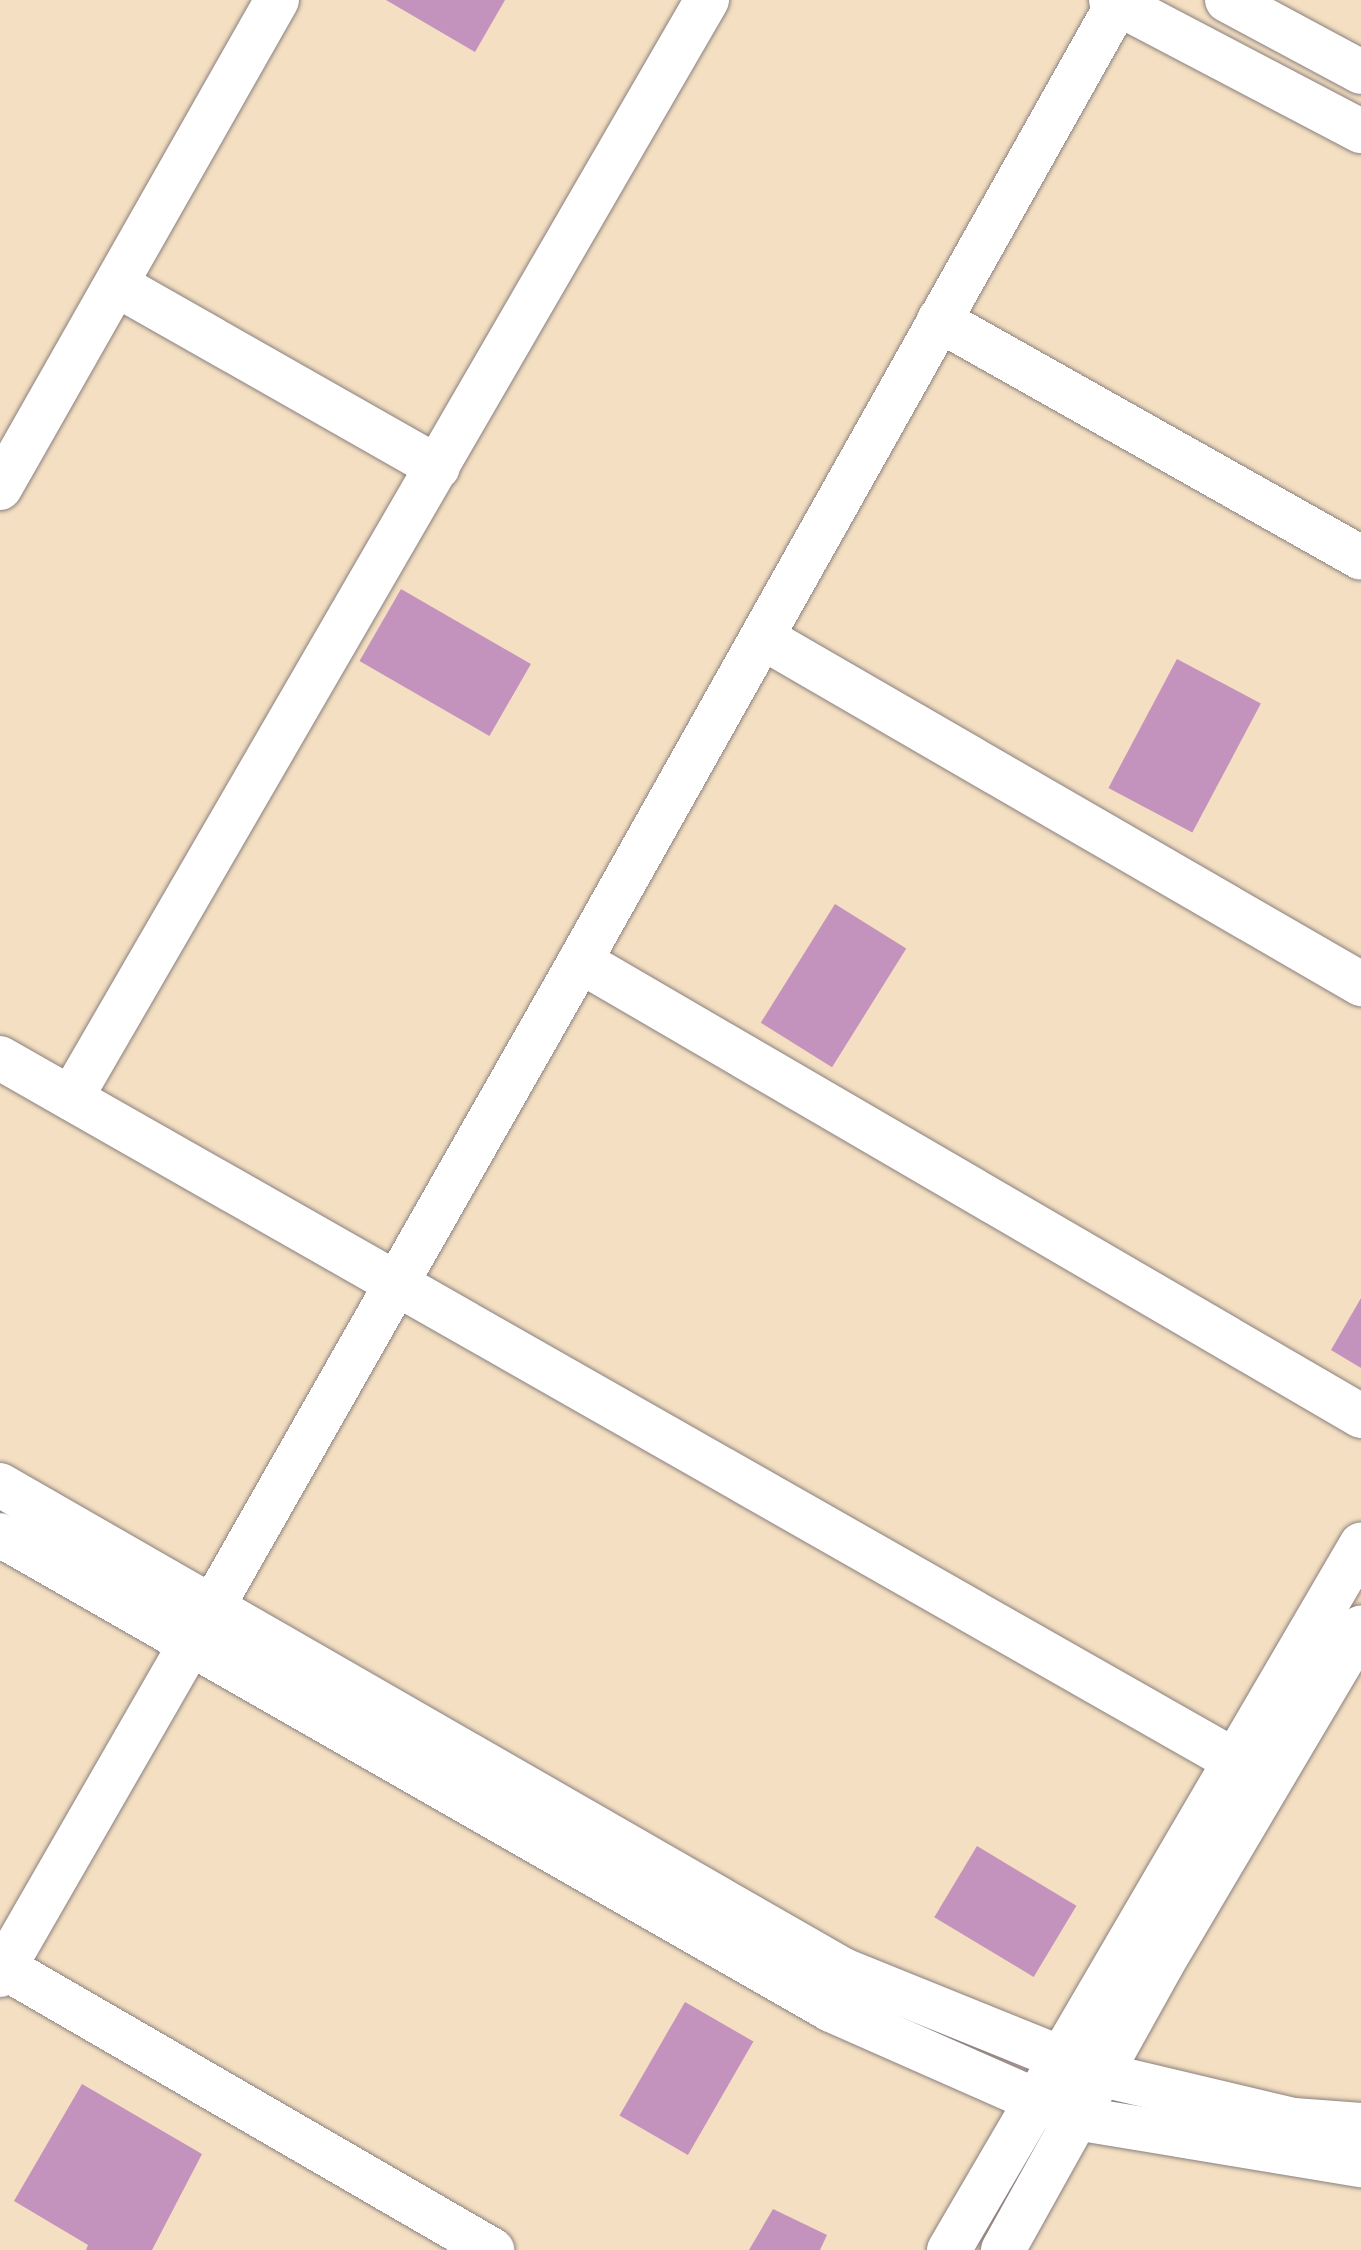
<!DOCTYPE html>
<style>
body{margin:0}
#map{position:relative;width:1361px;height:2250px;overflow:hidden;background:#f4dfc2;font-family:"IM FELL Great Primer",serif}
div>[style]{position:absolute}
[style*='--x']{left:calc(var(--x)*1px);top:calc(var(--y)*1px);width:calc(var(--w)*1px);rotate:calc(var(--a)*1deg)}
.building>*{inset:0;background:#c392bd;transform-origin:0 0}
.roads{filter:drop-shadow(0 0 2px #8b807e) drop-shadow(0 0 2px #8b807e)}
.minor>*{height:44px;margin:-22px;padding:0 22px;transform-origin:22px;border-radius:22px;background:#fff}
.major>*{height:44px;margin:-22px;padding:0 22px;transform-origin:22px;border-radius:22px;background:#fff}
span{translate:-50% -50%;white-space:nowrap;text-align:center;line-height:1.15;-webkit-text-stroke:8px #fbf7ec;paint-order:stroke}
</style>
<div id="map">
<div class="building">
<div style="clip-path:polygon(386px 0,505px 0,475px 52px)"></div>
<div style="left:401px;top:589px;width:150px;height:83px;rotate:30deg"></div>
<div style="left:1177px;top:659px;width:95px;height:146px;rotate:28deg"></div>
<div style="left:835px;top:904px;width:84px;height:140px;rotate:32deg"></div>
<div style="clip-path:polygon(1361px 1298px,1361px 1368px,1331px 1350px)"></div>
<div style="left:977px;top:1846px;width:116px;height:83px;rotate:31deg"></div>
<div style="left:685px;top:2002px;width:79px;height:131px;rotate:30deg"></div>
<div style="clip-path:polygon(82px 2084px,202px 2154px,152px 2250px,86px 2250px,88px 2245px,14px 2201px)"></div>
<div style="clip-path:polygon(773px 2209px,827px 2235px,820px 2250px,749px 2250px)"></div>
</div>
<div class="roads">
<div class="minor">
<div style="--x:1111;--y:0;--w:282;--a:27.7"></div>
<div style="--x:1118;--y:3;--w:1099;--a:119.32"></div>
<div style="--x:580;--y:961;--w:904;--a:30.22"></div>
<div style="--x:117;--y:285;--w:369;--a:29.6"></div>
<div style="--x:939;--y:320;--w:484;--a:29.4"></div>
<div style="--x:0;--y:488;--w:561;--a:-60.42"></div>
<div style="--x:765;--y:639;--w:689;--a:30.06"></div>
<div style="--x:0;--y:1058;--w:1421;--a:29.65"></div>
<div style="--x:71;--y:1098;--w:1269;--a:-59.92"></div>
<div style="--x:0;--y:1485;--w:973;--a:29.91"></div>
<div style="--x:843;--y:1970;--w:280;--a:22"></div>
<div style="--x:1103;--y:2075;--w:196;--a:13.3"></div>
<div style="--x:1294;--y:2120;--w:67;--a:4.3"></div>
<div style="--x:0;--y:1535;--w:957;--a:29.75"></div>
<div style="--x:831;--y:2010;--w:268;--a:23.8"></div>
<div style="--x:1076;--y:2118;--w:289;--a:9.4"></div>
<div style="--x:213;--y:1606;--w:742;--a:-60.36"></div>
<div style="--x:0;--y:1965;--w:569;--a:30.08"></div>
<div style="--x:0;--y:1975;--w:383;--a:-60.1"></div>
<div style="--x:949;--y:2250;--w:817;--a:-59.7"></div>
<div style="--x:1003;--y:2250;--w:327;--a:-60.9"></div>
<div style="--x:1162;--y:1964;--w:391;--a:-59.4"></div>
</div>
<div class="major">
<div style="--x:1227;--y:0;--w:152;--a:28.2"></div>
</div>
</div>
</div>
